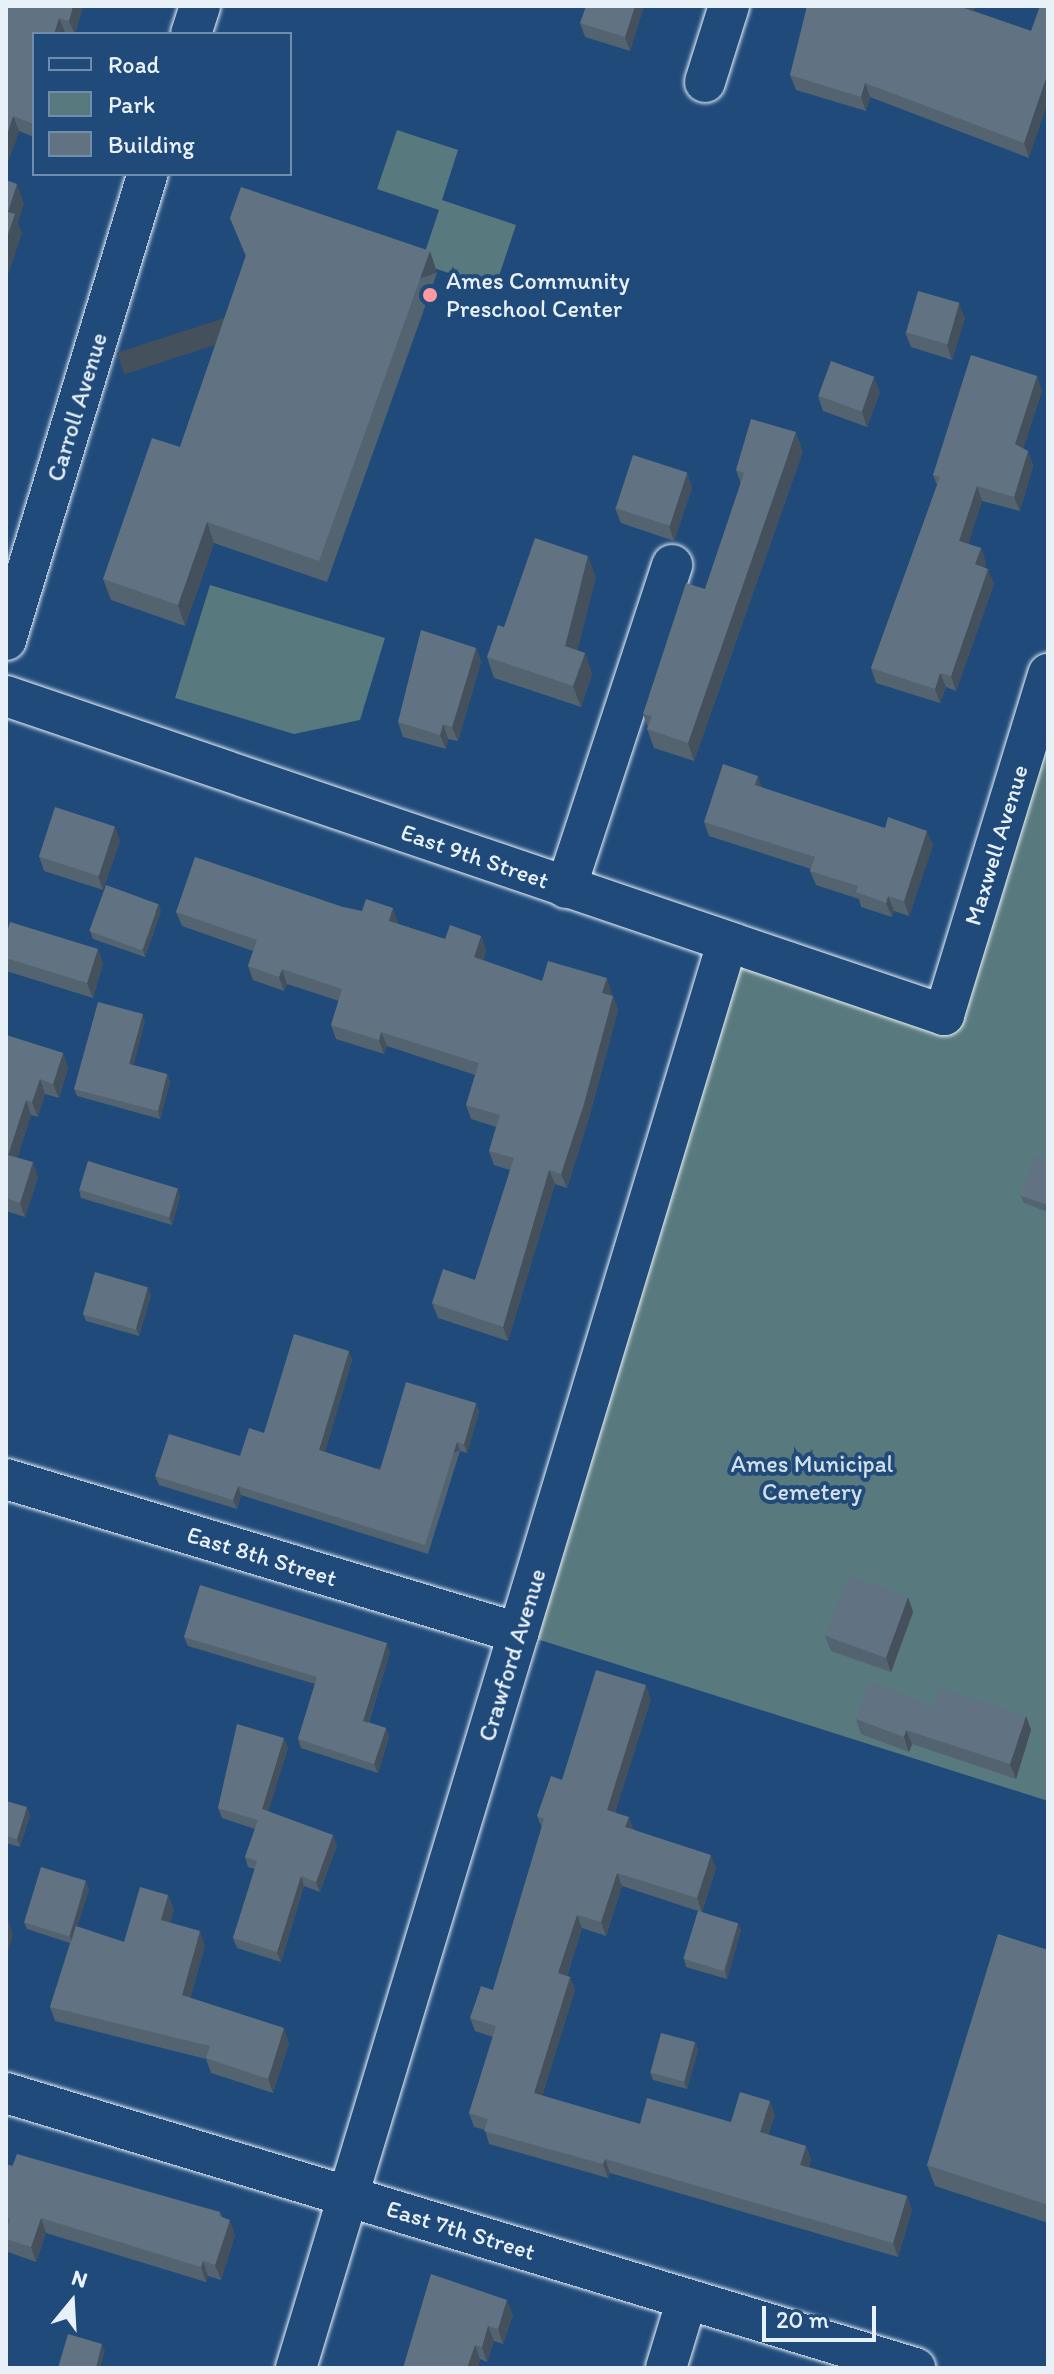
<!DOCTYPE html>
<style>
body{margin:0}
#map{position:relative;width:1054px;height:2374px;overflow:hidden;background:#1f4a7a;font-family:Itim,sans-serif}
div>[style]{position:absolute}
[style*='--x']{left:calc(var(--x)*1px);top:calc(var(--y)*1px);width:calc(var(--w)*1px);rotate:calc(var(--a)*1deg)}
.green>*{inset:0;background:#58797e}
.roads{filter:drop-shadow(0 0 2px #e8f1f8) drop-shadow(0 0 2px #e8f1f8)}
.minor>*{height:40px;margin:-20px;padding:0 20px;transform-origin:20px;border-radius:20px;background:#1f4a7a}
.wall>*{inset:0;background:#536370}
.shaded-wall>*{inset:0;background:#44505b;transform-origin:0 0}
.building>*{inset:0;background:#617382;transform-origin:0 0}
.dots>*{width:22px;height:22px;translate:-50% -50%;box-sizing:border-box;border:4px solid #1f4a7a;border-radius:50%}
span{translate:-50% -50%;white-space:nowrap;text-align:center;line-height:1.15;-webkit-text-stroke:8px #1f4a7a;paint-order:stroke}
.poi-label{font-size:24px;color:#e8f1f8}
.left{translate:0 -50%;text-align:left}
.street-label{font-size:24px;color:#e8f1f8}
.park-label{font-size:24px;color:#d2dfe6}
.frame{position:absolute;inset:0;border:8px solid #e8f1f8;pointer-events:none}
.legend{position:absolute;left:32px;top:32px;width:260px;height:144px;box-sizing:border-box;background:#1f4a7a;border:2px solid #6f8dac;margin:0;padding:10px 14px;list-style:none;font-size:24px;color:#e8f1f8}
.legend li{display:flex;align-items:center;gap:16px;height:40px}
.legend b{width:40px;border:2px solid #6f8dac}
.north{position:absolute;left:32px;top:2262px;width:80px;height:80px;-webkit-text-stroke:6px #1f4a7a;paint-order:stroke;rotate:18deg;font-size:22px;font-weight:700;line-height:32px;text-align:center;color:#e8f1f8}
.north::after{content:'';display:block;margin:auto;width:28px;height:36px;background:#e8f1f8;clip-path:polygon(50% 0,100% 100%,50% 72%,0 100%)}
.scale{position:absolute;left:762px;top:2306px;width:114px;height:36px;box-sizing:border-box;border:4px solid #e8f1f8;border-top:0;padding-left:10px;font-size:24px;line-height:28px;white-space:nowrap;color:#e8f1f8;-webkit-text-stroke:6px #1f4a7a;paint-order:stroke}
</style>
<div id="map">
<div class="green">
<div style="clip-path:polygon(397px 130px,458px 150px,442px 200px,516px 225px,495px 288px,421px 264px,439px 210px,377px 189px)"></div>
<div style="clip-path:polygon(210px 585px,385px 638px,360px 720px,294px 734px,175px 698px)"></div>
<div style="clip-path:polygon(1048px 674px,1048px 1801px,518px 1633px,727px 943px,944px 1015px)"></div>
</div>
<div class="roads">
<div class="minor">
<div style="--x:191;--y:34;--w:29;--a:-72"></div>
<div style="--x:705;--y:82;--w:80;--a:-72.5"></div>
<div style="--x:6;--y:640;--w:487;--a:-73.1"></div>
<div style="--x:6;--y:696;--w:991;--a:18.78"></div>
<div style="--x:944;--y:1015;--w:357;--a:-73"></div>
<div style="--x:566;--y:888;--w:340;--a:-71.8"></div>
<div style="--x:6;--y:1479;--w:535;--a:16.74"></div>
<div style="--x:6;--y:2093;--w:950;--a:16.83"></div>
<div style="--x:296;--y:2368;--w:1489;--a:-73.17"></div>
<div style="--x:666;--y:2368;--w:72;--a:-73.1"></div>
</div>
</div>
<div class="wall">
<div style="clip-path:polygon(6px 6px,83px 6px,75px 34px,65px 32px,34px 34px,34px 137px,19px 131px,6px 167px)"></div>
<div style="clip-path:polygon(644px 6px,630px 51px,585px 37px,580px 23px)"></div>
<div style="clip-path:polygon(974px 11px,1031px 31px,1029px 158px,870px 97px,866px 111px,796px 90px,790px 75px)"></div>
<div style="clip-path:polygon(230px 218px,437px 273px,327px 582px,214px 543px,185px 626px,111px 600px,103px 579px,180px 447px,246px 257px)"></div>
<div style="clip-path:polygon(965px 318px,952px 360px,911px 347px,905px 332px)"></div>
<div style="clip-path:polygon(1037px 376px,1042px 391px,1023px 449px,1028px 451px,1033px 466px,1020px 511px,982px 501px,968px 544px,981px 548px,986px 563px,984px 568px,994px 584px,956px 691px,946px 687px,940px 703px,876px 683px,871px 668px,937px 485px,933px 475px)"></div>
<div style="clip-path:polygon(880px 392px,867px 427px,823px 411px,818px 396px)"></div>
<div style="clip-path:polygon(803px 451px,694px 761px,654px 748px,647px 729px,648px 727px,643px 714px,705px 589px,741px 484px,736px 470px)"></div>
<div style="clip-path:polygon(687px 473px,692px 488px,674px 541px,621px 523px,615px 508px)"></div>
<div style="clip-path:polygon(596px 577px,577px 650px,585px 653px,592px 674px,581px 707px,494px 678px,487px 657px,504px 627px)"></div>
<div style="clip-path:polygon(476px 648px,481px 662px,458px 741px,448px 739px,446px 749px,403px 737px,398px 722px)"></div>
<div style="clip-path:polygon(762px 788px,933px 845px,909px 916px,894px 911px,892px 917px,861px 907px,859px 899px,816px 885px,810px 871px,811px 869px,709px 836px,704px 822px)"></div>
<div style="clip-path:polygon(120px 841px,103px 890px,44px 871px,39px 856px)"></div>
<div style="clip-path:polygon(343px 907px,398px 922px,398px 924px,445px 939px,481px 936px,486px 950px,483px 960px,542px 981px,612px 993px,611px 995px,613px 996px,618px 1010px,589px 1118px,567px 1188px,555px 1184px,508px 1341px,438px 1318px,432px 1303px,475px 1280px,510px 1170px,494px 1165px,489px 1151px,496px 1127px,471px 1119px,466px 1105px,475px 1075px,387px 1046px,384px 1054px,336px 1039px,331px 1025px,339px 1001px,287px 984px,284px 991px,253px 980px,248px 966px,253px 951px,182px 926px,176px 912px)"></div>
<div style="clip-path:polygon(161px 911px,145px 957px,93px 939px,90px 931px)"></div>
<div style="clip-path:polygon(6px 935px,103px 963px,93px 998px,6px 971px)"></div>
<div style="clip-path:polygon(145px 1021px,133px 1065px,167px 1074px,170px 1082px,160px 1119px,77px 1096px,74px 1089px)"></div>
<div style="clip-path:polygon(6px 1035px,63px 1053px,68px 1068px,59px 1098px,45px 1094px,38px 1117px,31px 1115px,17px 1158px,38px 1177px,25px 1217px,6px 1211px)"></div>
<div style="clip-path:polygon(1048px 1161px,1048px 1212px,1024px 1203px,1021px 1196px)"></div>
<div style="clip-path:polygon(79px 1190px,180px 1196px,172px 1225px,81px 1198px)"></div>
<div style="clip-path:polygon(151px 1295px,139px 1336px,86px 1321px,83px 1314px)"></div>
<div style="clip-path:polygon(349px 1351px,352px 1360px,325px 1452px,380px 1470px,476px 1403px,479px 1412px,467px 1453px,460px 1451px,428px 1554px,241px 1495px,237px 1509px,159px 1485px,155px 1476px,240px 1456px)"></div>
<div style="clip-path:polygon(908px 1597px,913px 1612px,891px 1672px,831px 1651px,825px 1636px)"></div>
<div style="clip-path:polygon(184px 1637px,390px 1652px,369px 1722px,386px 1728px,389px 1737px,378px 1773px,301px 1748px,298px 1739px,315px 1684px,188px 1646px)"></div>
<div style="clip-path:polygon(651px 1699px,615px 1812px,634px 1830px,716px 1868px,702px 1912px,741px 1930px,727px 1979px,686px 1967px,684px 1959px,698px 1911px,622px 1886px,606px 1936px,582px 1928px,567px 1976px,570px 1977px,575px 1990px,542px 2096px,640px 2124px,731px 2122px,775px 2115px,768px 2135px,806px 2146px,811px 2160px,809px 2167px,907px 2196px,912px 2210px,898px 2257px,610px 2173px,608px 2178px,489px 2144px,485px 2130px,474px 2127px,469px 2113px,493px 2037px,475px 2031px,470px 2018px,493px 1990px,542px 1828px,537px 1816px,562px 1780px)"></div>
<div style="clip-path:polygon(934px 1706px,1026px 1716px,1031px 1730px,1016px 1779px,912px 1744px,909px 1752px,861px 1734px,856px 1719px)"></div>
<div style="clip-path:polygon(288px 1748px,268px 1811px,337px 1845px,320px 1892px,304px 1886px,281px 1962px,237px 1948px,233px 1938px,255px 1869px,248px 1867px,245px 1857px,255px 1829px,222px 1818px,218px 1808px)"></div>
<div style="clip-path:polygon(6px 1801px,30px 1815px,20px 1847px,6px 1843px)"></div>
<div style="clip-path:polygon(89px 1889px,77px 1927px,124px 1942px,168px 1895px,174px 1910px,170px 1923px,205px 1946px,190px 1998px,289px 2043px,273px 2093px,211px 2073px,206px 2059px,55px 2021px,50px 2007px,70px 1943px,27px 1929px,24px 1922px)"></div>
<div style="clip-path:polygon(1048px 1950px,1048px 2223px,935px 2186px,927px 2165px)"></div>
<div style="clip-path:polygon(695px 2042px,698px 2050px,687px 2089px,653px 2080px,650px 2072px)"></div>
<div style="clip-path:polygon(6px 2164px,220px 2212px,222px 2217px,235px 2235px,221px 2280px,208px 2276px,206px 2282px,46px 2233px,36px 2262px,8px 2252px,6px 2246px)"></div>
<div style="clip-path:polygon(513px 2315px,503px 2344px,494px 2341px,487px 2362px,480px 2359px,478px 2368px,403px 2368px)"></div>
</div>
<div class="shaded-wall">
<div style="clip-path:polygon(73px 6px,83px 6px,75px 34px,69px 21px)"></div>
<div style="clip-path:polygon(635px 6px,644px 6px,630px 51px,625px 37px)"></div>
<div style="clip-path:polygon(965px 6px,976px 6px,969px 23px,964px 8px)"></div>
<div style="clip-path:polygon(59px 18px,65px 32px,64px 34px,54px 34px)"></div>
<div style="clip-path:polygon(1048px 73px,1048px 103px,1029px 158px,1024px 143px)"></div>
<div style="clip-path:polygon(865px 83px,870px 97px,866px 111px,861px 97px)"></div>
<div style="clip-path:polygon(13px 116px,19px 131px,6px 167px,6px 138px)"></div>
<div style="clip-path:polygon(17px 184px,24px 203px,18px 223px,22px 233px,6px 281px,6px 240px,8px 212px)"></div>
<div style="left:430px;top:251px;width:23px;height:329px;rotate:72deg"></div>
<div style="clip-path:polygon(959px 303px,965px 318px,952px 360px,947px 345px)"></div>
<div style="clip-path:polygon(1037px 376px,1042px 391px,1020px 459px,1015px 444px)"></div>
<div style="clip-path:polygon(874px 377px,880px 392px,867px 427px,862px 412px)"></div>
<div style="clip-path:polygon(796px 432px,803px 451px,694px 761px,688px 743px)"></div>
<div style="clip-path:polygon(1028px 451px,1033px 466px,1020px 511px,1014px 497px)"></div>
<div style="clip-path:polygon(687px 473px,692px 488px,674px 541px,669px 526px)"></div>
<div style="clip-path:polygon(977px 486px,982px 501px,965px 556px,959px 541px)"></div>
<div style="clip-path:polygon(207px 522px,214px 543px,185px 626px,178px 605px)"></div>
<div style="clip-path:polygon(981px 548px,986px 563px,981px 579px,975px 564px)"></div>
<div style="clip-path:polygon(588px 556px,596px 577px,573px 668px,565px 646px)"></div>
<div style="clip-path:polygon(988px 569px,994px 584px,956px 691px,951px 676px)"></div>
<div style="clip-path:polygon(476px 648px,481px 662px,458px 741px,452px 727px)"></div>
<div style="clip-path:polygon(585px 653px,592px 674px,581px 707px,573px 686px)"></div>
<div style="clip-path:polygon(940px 673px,946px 687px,940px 703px,935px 689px)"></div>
<div style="clip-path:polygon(443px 724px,448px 739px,446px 749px,440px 735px)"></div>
<div style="clip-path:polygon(758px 776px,763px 790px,755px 785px)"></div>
<div style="clip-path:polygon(115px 826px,120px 841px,103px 890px,98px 876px)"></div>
<div style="clip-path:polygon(927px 831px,933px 845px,909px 916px,904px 901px)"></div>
<div style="clip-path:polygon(888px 896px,894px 911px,892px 917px,886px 903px)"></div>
<div style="clip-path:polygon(159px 904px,161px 911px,145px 957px,143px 950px)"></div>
<div style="clip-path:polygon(393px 908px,398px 922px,394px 935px,389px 921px)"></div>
<div style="clip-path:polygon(481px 936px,486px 950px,479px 971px,474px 957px)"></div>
<div style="clip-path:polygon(98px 949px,103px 963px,93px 998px,87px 983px)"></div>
<div style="clip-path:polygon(282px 969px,287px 984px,284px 991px,279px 977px)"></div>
<div style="clip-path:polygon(607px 978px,612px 993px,608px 1007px,602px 993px)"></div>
<div style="clip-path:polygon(613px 996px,618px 1010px,589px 1118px,567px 1188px,561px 1174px)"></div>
<div style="clip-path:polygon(143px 1014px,145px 1021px,132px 1072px,129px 1064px)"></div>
<div style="clip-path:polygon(381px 1032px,387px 1046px,384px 1054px,379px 1040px)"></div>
<div style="clip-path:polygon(63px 1053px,68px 1068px,59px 1098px,53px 1084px)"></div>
<div style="clip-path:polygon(167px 1074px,170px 1082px,160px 1119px,158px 1111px)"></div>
<div style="clip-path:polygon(40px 1079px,45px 1094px,38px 1117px,32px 1102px)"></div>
<div style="clip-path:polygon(26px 1100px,31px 1115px,14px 1170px,8px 1155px)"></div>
<div style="clip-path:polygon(33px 1162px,38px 1177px,25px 1217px,20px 1203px)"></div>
<div style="clip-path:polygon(549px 1170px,555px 1184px,508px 1341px,503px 1327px)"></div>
<div style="clip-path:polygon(178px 1188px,180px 1196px,172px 1225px,169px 1218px)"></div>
<div style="clip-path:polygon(148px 1287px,151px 1295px,139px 1336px,136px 1328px)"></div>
<div style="clip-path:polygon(349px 1351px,352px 1360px,323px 1459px,319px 1450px)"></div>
<div style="clip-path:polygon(476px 1403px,479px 1412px,467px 1453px,464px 1444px)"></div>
<div style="left:457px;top:1442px;width:9px;height:108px;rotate:72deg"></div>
<div style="clip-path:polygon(238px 1486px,241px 1495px,237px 1509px,233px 1500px)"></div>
<div style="clip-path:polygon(908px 1597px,913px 1612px,891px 1672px,886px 1657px)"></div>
<div style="clip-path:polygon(387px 1643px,390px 1652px,366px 1730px,363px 1721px)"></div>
<div style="clip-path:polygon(646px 1685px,651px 1699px,612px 1823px,607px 1810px)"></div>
<div style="clip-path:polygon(1026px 1716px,1031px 1730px,1016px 1779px,1010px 1764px)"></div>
<div style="clip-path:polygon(386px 1728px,389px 1737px,378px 1773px,374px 1764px)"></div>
<div style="clip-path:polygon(906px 1730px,912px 1744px,909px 1752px,904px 1737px)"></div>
<div style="clip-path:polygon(284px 1738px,288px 1748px,266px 1819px,262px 1809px)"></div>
<div style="clip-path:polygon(27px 1807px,30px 1815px,20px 1847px,17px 1839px)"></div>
<div style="clip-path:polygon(629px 1817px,634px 1830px,625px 1827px)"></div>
<div style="clip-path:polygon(333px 1835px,337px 1845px,320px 1892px,316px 1882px)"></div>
<div style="clip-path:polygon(711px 1855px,716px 1868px,702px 1912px,697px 1898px)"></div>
<div style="clip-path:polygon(617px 1873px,622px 1886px,606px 1936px,601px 1922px)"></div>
<div style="clip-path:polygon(301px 1876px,304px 1886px,281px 1962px,277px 1952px)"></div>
<div style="clip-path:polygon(86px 1881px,89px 1889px,72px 1943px,70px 1936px)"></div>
<div style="clip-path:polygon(168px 1895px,174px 1910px,166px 1935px,161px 1920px)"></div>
<div style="clip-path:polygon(577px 1915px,582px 1928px,563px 1987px,558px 1973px)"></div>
<div style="clip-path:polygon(8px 1920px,13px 1935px,6px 1958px,6px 1927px)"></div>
<div style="clip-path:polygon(738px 1923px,741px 1930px,727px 1979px,725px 1971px)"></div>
<div style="clip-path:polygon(200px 1931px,205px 1946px,187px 2010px,182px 1995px)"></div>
<div style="clip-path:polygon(570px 1977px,575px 1990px,539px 2107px,534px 2093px)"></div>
<div style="clip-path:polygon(284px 2028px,289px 2043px,273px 2093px,268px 2079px)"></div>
<div style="clip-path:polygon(695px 2042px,698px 2050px,687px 2089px,684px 2082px)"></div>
<div style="clip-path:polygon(770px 2101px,775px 2115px,765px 2146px,760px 2132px)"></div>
<div style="clip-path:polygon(806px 2146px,811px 2160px,805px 2179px,800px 2165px)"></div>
<div style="clip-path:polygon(605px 2159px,610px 2173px,608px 2178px,603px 2164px)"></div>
<div style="clip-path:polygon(907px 2196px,912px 2210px,898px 2257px,893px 2243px)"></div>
<div style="clip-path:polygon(41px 2218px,46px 2233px,36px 2262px,31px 2247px)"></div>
<div style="clip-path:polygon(230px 2220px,235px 2235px,221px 2280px,215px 2265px)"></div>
<div style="clip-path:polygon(203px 2261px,208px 2276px,206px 2282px,201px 2267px)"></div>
<div style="clip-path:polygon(507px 2300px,513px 2315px,503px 2344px,498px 2329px)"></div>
<div style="clip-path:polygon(488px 2326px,494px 2341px,487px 2362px,482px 2347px)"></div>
<div style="clip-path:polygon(102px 2344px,105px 2351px,100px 2368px,96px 2368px)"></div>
<div style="clip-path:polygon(475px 2345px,480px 2359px,478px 2368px,467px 2368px)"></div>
</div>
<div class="building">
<div style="clip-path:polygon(6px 6px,73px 6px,69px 21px,59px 18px,54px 34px,34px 34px,34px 124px,13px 116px,6px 138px)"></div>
<div style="clip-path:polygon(586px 6px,635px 6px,625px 37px,580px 23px)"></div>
<div style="clip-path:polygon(807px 6px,965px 6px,964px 8px,1031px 31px,1040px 6px,1048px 6px,1048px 73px,1024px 143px,865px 83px,861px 97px,790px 75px)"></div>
<div style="clip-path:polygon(6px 180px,17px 184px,8px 212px,15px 214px,6px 240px)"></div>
<div style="clip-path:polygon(241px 187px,430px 251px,319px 561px,207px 522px,178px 605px,103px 579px,152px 438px,180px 447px,246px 255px,230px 218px)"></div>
<div style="left:918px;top:291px;width:43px;height:43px;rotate:16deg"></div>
<div style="clip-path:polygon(971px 355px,1037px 376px,1015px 444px,1028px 451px,1014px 497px,977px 486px,959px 541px,981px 548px,975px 564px,988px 569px,951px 676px,940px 673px,935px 689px,871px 668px,940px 477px,933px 475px)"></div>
<div style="left:831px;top:361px;width:46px;height:37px;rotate:20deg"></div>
<div style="clip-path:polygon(751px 419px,796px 432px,688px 743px,647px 729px,652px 716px,643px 714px,686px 583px,705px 589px,744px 473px,736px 470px)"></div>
<div style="left:633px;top:455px;width:57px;height:56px;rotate:18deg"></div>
<div style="clip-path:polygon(535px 538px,588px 556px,565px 646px,585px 653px,573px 686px,487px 657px,498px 625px,504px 627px)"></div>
<div style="clip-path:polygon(421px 630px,476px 648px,452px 727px,443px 724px,440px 735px,398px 722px)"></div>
<div style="clip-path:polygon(723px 764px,758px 776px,755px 785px,885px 828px,888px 817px,927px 831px,904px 901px,888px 896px,886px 903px,856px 892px,858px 886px,810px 871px,815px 857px,704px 822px)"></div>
<div style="left:55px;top:807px;width:63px;height:52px;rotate:18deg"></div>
<div style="clip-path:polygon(195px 857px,343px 907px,362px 911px,366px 899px,393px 908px,389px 921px,445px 939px,450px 925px,481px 936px,474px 957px,542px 981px,548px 961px,607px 978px,602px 993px,613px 996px,584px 1104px,561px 1174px,549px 1170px,503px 1327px,432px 1303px,443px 1269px,475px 1280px,514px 1158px,489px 1151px,500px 1115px,466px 1105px,479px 1063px,381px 1032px,379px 1040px,331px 1025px,342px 989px,282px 969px,279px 977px,248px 966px,257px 940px,176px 912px)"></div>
<div style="left:106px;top:885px;width:56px;height:49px;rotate:20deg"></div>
<div style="clip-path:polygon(10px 922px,98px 949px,87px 983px,6px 958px,6px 935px)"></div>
<div style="clip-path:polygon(98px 1002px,143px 1014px,129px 1064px,167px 1074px,158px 1111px,74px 1089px)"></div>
<div style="clip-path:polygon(6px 1035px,63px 1053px,53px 1084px,40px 1079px,32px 1102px,26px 1100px,8px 1155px,33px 1162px,20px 1203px,6px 1198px)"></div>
<div style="clip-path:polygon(1034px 1156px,1048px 1161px,1048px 1205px,1021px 1196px)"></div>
<div style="left:88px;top:1161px;width:94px;height:30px;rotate:17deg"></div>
<div style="left:95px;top:1272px;width:55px;height:44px;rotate:16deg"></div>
<div style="clip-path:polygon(294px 1334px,349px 1351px,319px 1450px,380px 1470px,406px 1382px,476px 1403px,464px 1444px,457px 1442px,425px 1545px,238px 1486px,233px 1500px,155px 1476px,169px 1434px,240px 1456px,249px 1428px,264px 1433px)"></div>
<div style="left:848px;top:1575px;width:64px;height:65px;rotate:20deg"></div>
<div style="clip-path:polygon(200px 1585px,387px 1643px,363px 1721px,386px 1728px,374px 1764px,298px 1739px,317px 1677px,184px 1637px)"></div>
<div style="clip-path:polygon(596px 1670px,646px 1685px,607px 1810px,629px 1817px,625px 1827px,711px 1855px,697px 1898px,617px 1873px,601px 1922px,577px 1915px,558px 1973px,570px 1977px,534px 2093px,640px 2124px,647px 2098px,731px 2122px,740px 2092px,770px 2101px,760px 2132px,806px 2146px,800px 2165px,907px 2196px,893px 2243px,605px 2159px,603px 2164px,484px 2131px,488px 2119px,469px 2113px,496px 2026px,470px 2018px,481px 1986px,493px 1990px,544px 1819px,537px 1816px,551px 1776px,562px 1780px)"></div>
<div style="clip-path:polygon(870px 1682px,934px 1706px,940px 1688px,1026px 1716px,1010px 1764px,906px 1730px,904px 1737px,856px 1719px)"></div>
<div style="clip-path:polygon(237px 1724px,284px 1738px,262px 1809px,333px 1835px,316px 1882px,301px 1876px,277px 1952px,233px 1938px,257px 1861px,245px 1857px,258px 1820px,218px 1808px)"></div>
<div style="clip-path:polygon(6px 1801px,27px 1807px,17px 1839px,6px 1836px)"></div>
<div style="left:41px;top:1867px;width:47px;height:58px;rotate:17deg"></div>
<div style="clip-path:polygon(140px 1887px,168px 1895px,161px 1920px,200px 1931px,182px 1995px,284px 2028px,268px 2079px,206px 2058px,210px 2046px,50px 2007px,76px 1926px,124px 1942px)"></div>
<div style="left:698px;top:1911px;width:42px;height:50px;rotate:17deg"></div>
<div style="clip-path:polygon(998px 1934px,1048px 1950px,1048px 2205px,927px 2165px)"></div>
<div style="left:661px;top:2033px;width:35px;height:41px;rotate:15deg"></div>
<div style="clip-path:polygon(17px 2154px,220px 2212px,219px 2216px,230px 2220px,215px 2265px,203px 2261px,201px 2267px,41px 2218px,31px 2247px,6px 2239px,6px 2230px,10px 2219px,6px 2218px,6px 2164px,12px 2167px)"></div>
<div style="clip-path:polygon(431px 2274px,507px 2300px,498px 2329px,488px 2326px,482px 2347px,475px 2345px,467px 2368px,403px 2368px)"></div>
<div style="clip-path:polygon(68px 2334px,102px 2344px,96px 2368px,58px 2368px)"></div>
</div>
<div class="dots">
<div style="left:430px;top:295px;background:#ff9aa2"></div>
</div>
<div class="poi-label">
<span class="left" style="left:446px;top:295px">Ames Community<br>Preschool Center</span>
</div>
<div class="street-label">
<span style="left:77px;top:407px;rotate:-73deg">Carroll Avenue</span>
<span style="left:996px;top:845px;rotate:-73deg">Maxwell Avenue</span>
<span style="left:475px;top:856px;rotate:19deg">East 9th Street</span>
<span style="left:262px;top:1556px;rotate:17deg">East 8th Street</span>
<span style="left:512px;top:1655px;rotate:-73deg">Crawford Avenue</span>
<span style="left:461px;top:2230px;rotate:17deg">East 7th Street</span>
</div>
<div class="park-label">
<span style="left:812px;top:1478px">Ames Municipal<br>Cemetery</span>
</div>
<div class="frame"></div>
<ul class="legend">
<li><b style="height:10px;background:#1f4a7a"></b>Road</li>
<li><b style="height:22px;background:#58797e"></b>Park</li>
<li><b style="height:22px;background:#617382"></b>Building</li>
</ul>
<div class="north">N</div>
<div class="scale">20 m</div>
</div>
